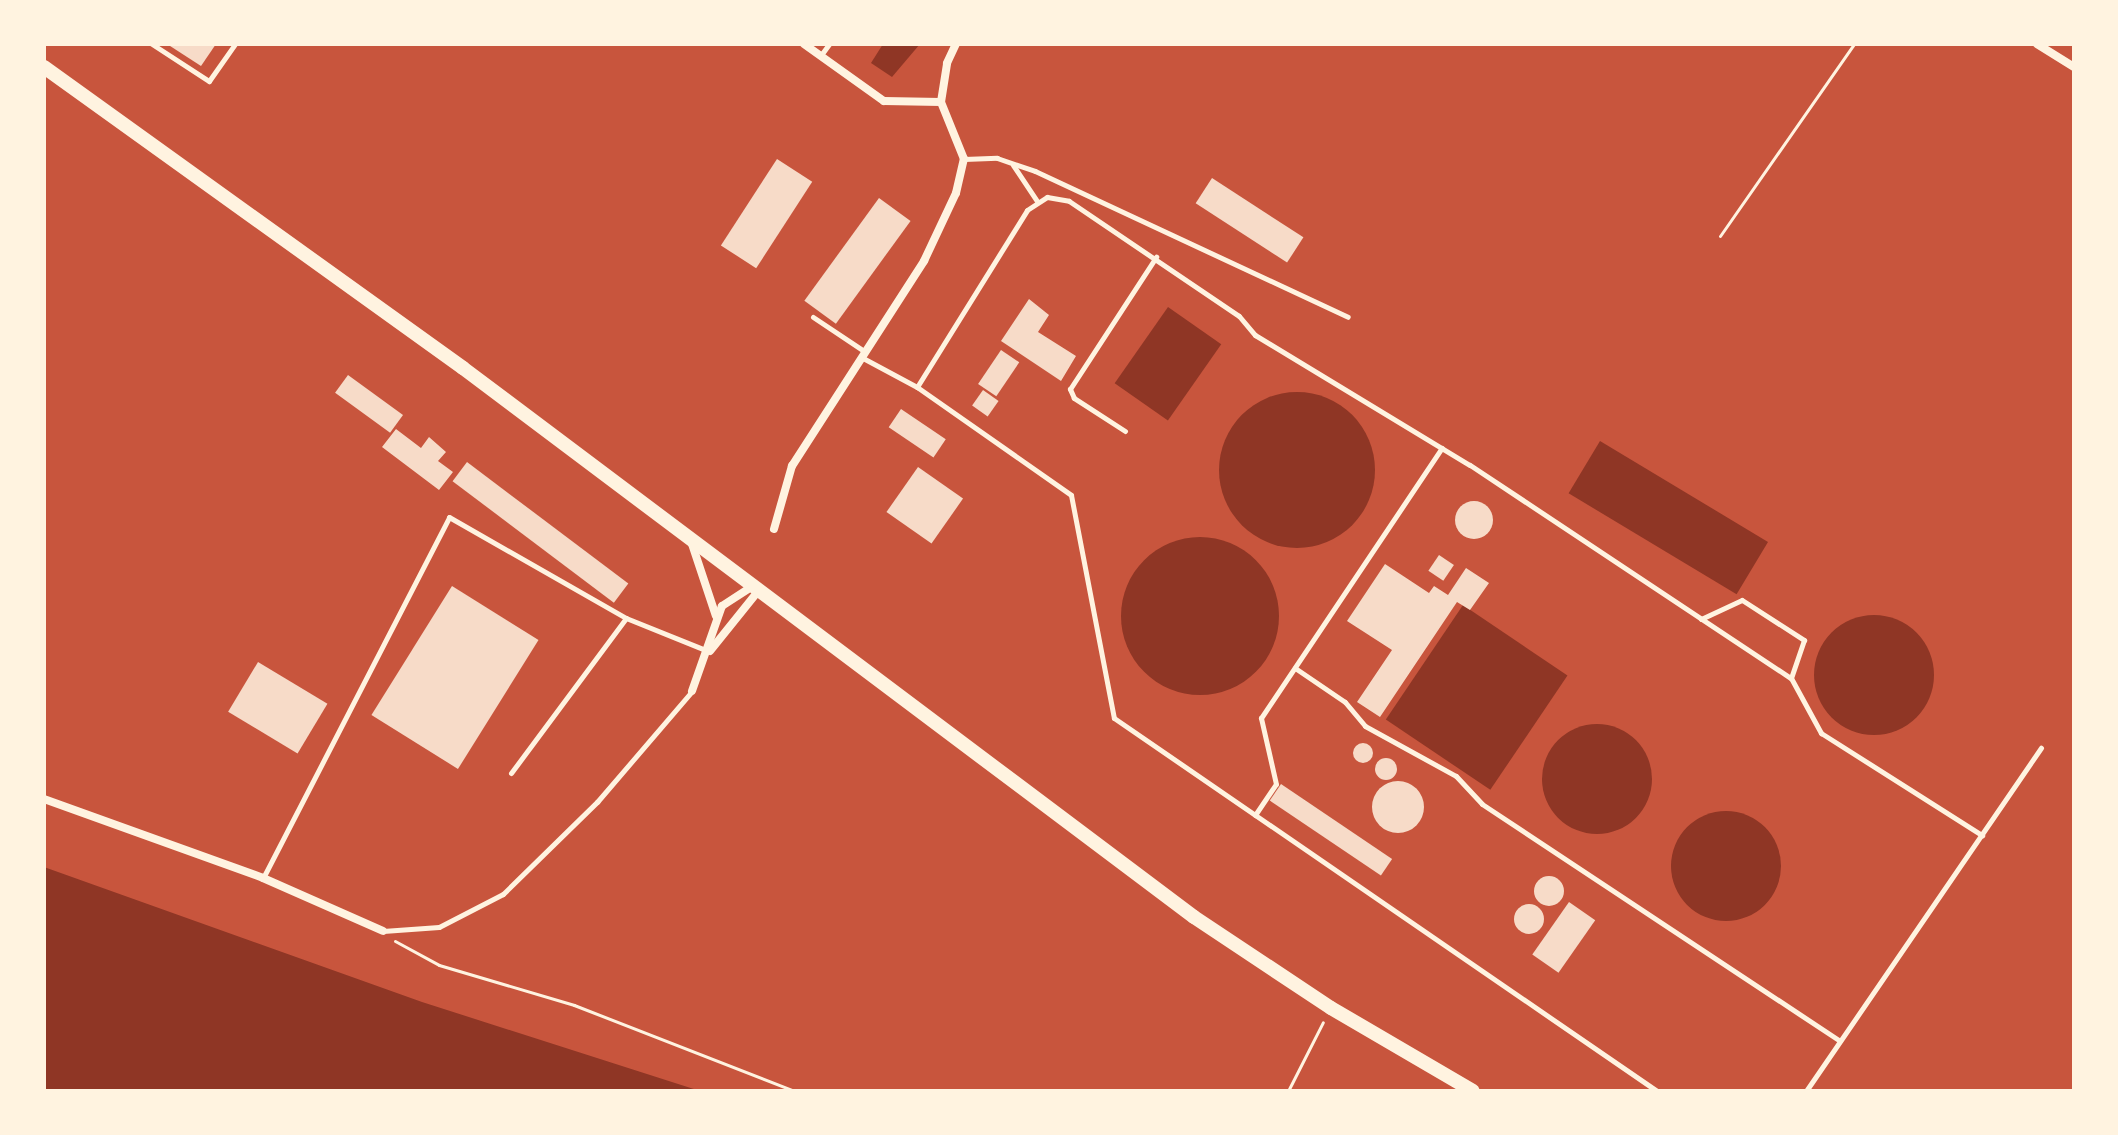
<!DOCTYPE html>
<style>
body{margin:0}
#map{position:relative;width:2118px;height:1135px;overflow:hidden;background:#c8553d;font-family:"Roboto Condensed",sans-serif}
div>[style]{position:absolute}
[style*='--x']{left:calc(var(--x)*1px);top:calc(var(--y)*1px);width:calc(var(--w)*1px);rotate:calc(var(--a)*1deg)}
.water>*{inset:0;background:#8f3625;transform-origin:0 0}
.round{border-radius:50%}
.building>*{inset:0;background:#f7dbc8;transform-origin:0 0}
.path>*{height:3px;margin:-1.5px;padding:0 1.5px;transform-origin:1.5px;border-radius:1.5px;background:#fff3e0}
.service>*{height:5px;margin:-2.5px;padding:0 2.5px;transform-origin:2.5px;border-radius:2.5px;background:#fff3e0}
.minor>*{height:8px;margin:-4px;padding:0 4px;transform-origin:4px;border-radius:4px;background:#fff3e0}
.primary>*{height:14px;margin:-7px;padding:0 7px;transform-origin:7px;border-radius:7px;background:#fff3e0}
span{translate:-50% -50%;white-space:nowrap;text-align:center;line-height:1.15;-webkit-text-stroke:6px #fff3e0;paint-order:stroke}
.frame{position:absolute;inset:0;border:46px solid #fff3e0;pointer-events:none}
</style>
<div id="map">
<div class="water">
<div style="clip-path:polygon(883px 44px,920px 44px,892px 77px,871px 63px)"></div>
<div style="left:1168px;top:307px;width:65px;height:93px;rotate:35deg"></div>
<div class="round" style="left:1219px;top:392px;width:156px;height:156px"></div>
<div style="left:1600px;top:441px;width:196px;height:61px;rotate:31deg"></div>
<div class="round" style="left:1121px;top:537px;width:158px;height:158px"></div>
<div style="left:1463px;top:605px;width:126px;height:138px;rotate:34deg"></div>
<div class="round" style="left:1814px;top:615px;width:120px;height:120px"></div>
<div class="round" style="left:1542px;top:724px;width:110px;height:110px"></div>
<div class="round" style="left:1671px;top:811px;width:110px;height:110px"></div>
<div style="clip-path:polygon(44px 867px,422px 1002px,700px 1091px,44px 1091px)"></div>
</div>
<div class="building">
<div style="clip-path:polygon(167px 44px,216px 44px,201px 66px)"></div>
<div style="left:777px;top:159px;width:42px;height:103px;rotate:33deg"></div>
<div style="left:1212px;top:178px;width:109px;height:30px;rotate:33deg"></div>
<div style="left:879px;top:198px;width:39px;height:127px;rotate:36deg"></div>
<div style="clip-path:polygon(1029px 299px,1049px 315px,1038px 332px,1076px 356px,1061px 381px,1001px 341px)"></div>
<div style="left:1001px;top:350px;width:22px;height:41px;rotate:34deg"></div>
<div style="left:348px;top:375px;width:68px;height:22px;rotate:36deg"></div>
<div style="left:983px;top:390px;width:19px;height:19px;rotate:35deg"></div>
<div style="left:901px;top:409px;width:54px;height:22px;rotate:34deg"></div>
<div style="clip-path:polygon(396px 429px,421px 448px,429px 437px,446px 452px,438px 461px,453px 472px,439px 490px,382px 447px)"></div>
<div style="left:467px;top:462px;width:202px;height:24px;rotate:37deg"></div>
<div style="left:918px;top:467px;width:55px;height:55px;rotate:35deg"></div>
<div class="round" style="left:1455px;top:501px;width:38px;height:38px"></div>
<div style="left:1439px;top:555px;width:18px;height:19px;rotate:34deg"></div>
<div style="clip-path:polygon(1385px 564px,1429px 593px,1434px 586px,1448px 595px,1466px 568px,1489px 583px,1470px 610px,1457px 602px,1380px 717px,1357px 702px,1392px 650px,1347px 621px)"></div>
<div style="left:452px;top:586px;width:102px;height:152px;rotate:32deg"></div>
<div style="left:258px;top:662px;width:81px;height:58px;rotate:31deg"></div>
<div class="round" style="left:1353px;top:743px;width:20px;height:20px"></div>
<div class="round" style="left:1375px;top:758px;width:22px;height:22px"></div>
<div class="round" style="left:1372px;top:781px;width:52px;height:52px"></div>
<div style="left:1281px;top:784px;width:134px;height:20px;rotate:34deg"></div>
<div class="round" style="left:1534px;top:876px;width:30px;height:30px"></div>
<div style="left:1569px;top:902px;width:32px;height:64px;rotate:35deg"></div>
<div class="round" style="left:1514px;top:904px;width:30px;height:30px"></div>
</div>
<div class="path">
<div style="--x:1720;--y:236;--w:234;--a:-55.1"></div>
<div style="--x:395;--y:941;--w:50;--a:28.6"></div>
<div style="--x:439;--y:965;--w:141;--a:16.5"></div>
<div style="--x:574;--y:1005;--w:237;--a:21.3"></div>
<div style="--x:1288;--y:1091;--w:77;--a:-63.1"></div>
</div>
<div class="service">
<div style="--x:152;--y:44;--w:68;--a:33"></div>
<div style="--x:209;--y:81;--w:45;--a:-54.9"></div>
<div style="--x:821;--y:55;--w:14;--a:-54"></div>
<div style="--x:964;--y:159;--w:33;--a:-2"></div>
<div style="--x:997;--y:158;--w:40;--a:18.9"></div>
<div style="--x:1035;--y:171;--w:345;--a:25"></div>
<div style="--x:1013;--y:165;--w:43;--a:56.3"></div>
<div style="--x:813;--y:317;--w:61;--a:33.7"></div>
<div style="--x:861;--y:357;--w:64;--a:28.2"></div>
<div style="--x:917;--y:387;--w:188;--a:35"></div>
<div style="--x:1071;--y:495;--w:227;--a:79.1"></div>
<div style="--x:1114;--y:718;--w:659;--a:34.49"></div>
<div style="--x:917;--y:387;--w:208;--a:-58.1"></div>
<div style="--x:1027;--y:210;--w:24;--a:-33"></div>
<div style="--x:1047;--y:197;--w:22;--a:10"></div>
<div style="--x:1069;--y:201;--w:205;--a:34.1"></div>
<div style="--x:1239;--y:316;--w:25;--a:50"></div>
<div style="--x:1255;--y:335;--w:251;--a:31.2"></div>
<div style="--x:1470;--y:465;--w:385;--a:33.6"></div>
<div style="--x:1791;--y:678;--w:63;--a:61.4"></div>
<div style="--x:1821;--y:733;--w:191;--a:32.4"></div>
<div style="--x:1125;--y:431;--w:61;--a:-147.1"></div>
<div style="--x:1074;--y:398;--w:10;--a:-114"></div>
<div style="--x:1070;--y:389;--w:158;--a:-56.9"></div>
<div style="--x:1701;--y:619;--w:45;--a:-24.9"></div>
<div style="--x:1742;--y:600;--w:74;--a:32.8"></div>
<div style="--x:1804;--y:640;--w:40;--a:108.9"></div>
<div style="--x:1295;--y:668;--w:60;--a:34.2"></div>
<div style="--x:1345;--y:702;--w:31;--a:50"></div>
<div style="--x:1365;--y:726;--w:104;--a:28.8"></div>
<div style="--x:1456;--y:776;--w:38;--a:47"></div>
<div style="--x:1482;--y:804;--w:429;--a:33.5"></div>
<div style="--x:511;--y:773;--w:193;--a:-53.4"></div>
<div style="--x:1255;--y:815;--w:37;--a:-56"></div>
<div style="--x:1276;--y:784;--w:68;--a:-102.8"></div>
<div style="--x:1261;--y:718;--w:325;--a:-56.2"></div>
<div style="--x:263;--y:878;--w:406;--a:-62.7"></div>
<div style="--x:449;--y:517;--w:204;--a:29.7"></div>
<div style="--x:626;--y:618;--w:88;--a:21.9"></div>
<div style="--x:383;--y:931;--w:56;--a:-4.1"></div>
<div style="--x:439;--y:927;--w:72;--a:-27.3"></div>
<div style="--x:503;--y:894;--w:132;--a:-44.4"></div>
<div style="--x:597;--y:802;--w:146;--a:-49.4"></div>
<div style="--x:1806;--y:1091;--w:416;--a:-55.6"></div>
</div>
<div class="minor">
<div style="--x:804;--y:44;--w:98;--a:35.5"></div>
<div style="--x:884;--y:101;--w:57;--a:1"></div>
<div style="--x:2037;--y:44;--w:44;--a:31.9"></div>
<div style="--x:774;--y:529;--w:66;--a:-74.1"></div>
<div style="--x:792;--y:466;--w:244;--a:-57.2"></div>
<div style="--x:924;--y:261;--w:75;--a:-64.8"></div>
<div style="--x:956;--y:193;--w:35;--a:-77"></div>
<div style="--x:964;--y:159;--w:61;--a:-112"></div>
<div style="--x:941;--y:102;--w:39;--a:-81"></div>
<div style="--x:947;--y:63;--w:21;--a:-65"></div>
<div style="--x:691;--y:541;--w:79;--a:71.6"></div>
<div style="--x:710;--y:651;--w:78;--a:-51.2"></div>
<div style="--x:692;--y:691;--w:90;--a:-70.6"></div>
<div style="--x:722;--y:606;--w:37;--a:-33"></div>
<div style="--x:44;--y:799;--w:233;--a:19.8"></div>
<div style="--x:263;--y:878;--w:131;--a:23.8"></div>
</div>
<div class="primary">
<div style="--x:44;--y:67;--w:516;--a:35.69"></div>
<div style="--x:463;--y:368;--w:914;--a:36.91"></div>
<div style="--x:1194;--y:917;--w:164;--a:33.6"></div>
<div style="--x:1331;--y:1008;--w:164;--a:30.3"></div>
</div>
<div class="frame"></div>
</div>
